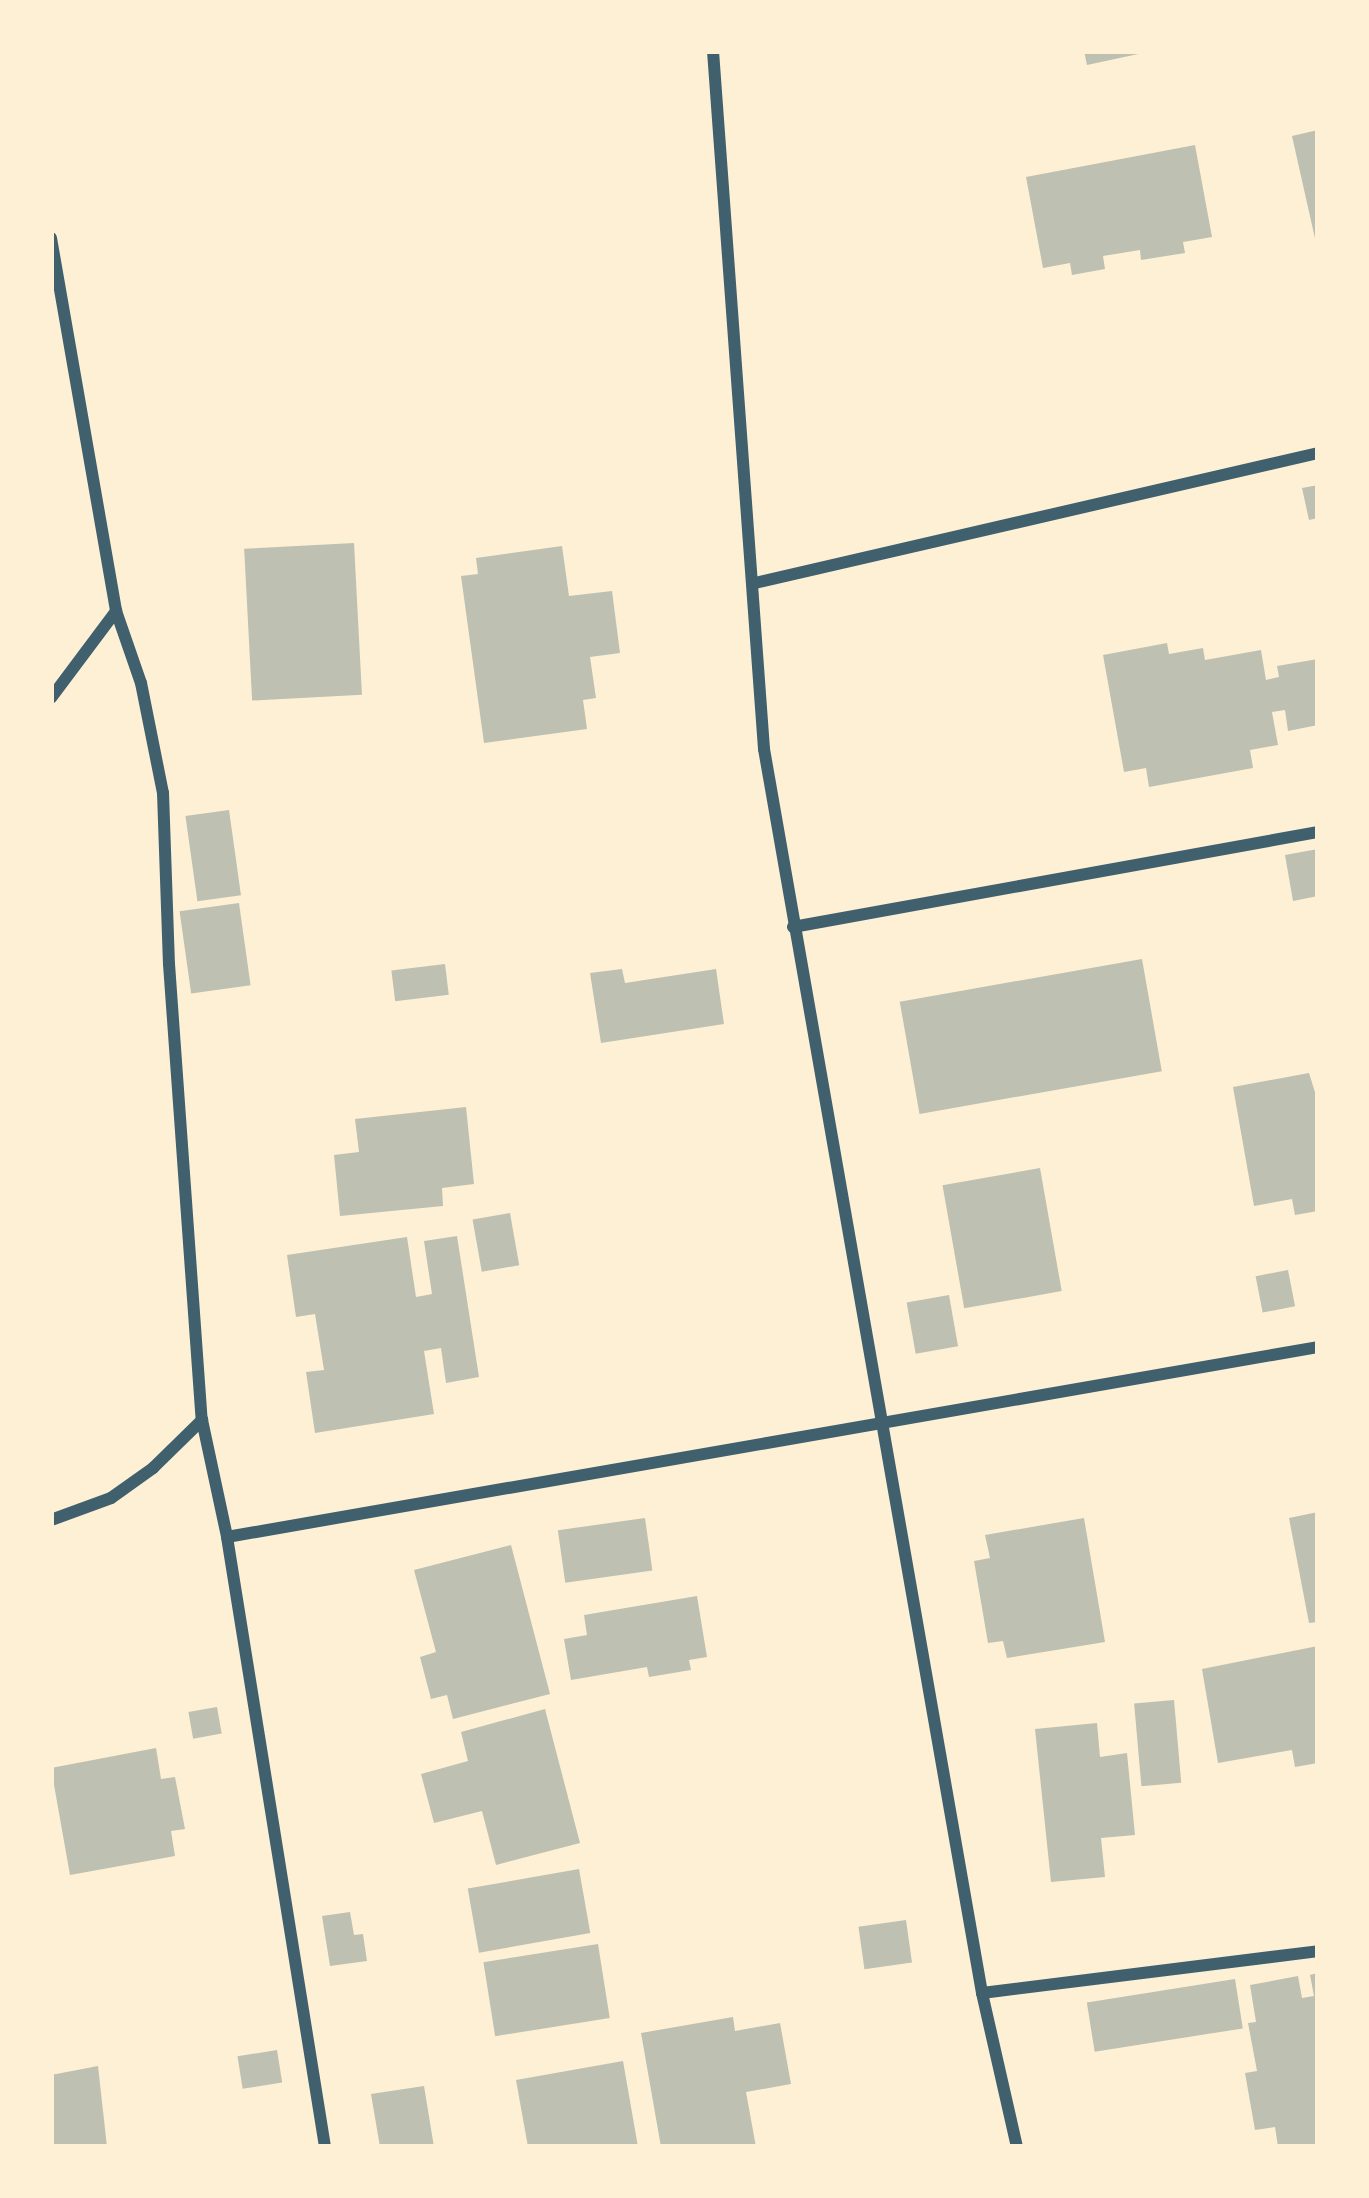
<!DOCTYPE html>
<style>
body{margin:0}
#map{position:relative;width:1369px;height:2198px;overflow:hidden;background:#fdf0d5;font-family:"Alegreya Sans",sans-serif}
div>[style]{position:absolute}
[style*='--x']{left:calc(var(--x)*1px);top:calc(var(--y)*1px);width:calc(var(--w)*1px);rotate:calc(var(--a)*1deg)}
.building>*{inset:0;background:#bec0b2;transform-origin:0 0}
.minor>*{height:12px;margin:-6px;padding:0 6px;transform-origin:6px;border-radius:6px;background:#3f606c}
span{translate:-50% -50%;white-space:nowrap;text-align:center;line-height:1.15;-webkit-text-stroke:12px #fdf0d5;paint-order:stroke}
.frame{position:absolute;inset:0;border:54px solid #fdf0d5;pointer-events:none}
</style>
<div id="map">
<div class="building">
<div style="clip-path:polygon(1084px 51px,1143px 51px,1143px 53px,1087px 65px)"></div>
<div style="clip-path:polygon(1318px 130px,1318px 243px,1316px 243px,1292px 136px)"></div>
<div style="clip-path:polygon(1195px 145px,1212px 237px,1183px 242px,1185px 253px,1141px 260px,1140px 250px,1103px 256px,1105px 269px,1072px 275px,1070px 263px,1043px 268px,1026px 177px)"></div>
<div style="clip-path:polygon(1318px 485px,1318px 518px,1309px 520px,1302px 488px)"></div>
<div style="left:354px;top:543px;width:152px;height:110px;rotate:87deg"></div>
<div style="clip-path:polygon(562px 546px,569px 596px,612px 591px,620px 653px,590px 657px,596px 698px,583px 700px,587px 729px,484px 743px,461px 576px,478px 574px,476px 558px)"></div>
<div style="clip-path:polygon(1167px 643px,1169px 654px,1203px 648px,1205px 660px,1261px 650px,1266px 680px,1279px 677px,1277px 666px,1318px 659px,1318px 725px,1288px 731px,1285px 710px,1272px 712px,1278px 745px,1250px 750px,1253px 768px,1149px 787px,1146px 768px,1124px 772px,1103px 655px)"></div>
<div style="left:229px;top:810px;width:86px;height:44px;rotate:82deg"></div>
<div style="clip-path:polygon(1318px 849px,1318px 896px,1293px 901px,1285px 855px)"></div>
<div style="left:239px;top:903px;width:83px;height:60px;rotate:82deg"></div>
<div style="left:1142px;top:959px;width:114px;height:246px;rotate:80deg"></div>
<div style="left:445px;top:964px;width:31px;height:54px;rotate:83deg"></div>
<div style="clip-path:polygon(622px 969px,625px 983px,716px 969px,724px 1024px,601px 1043px,590px 973px)"></div>
<div style="clip-path:polygon(1309px 1073px,1318px 1102px,1318px 1211px,1295px 1215px,1292px 1199px,1254px 1206px,1233px 1087px)"></div>
<div style="clip-path:polygon(466px 1107px,474px 1184px,442px 1188px,443px 1206px,340px 1216px,334px 1155px,359px 1152px,355px 1119px)"></div>
<div style="left:1040px;top:1168px;width:125px;height:99px;rotate:80deg"></div>
<div style="left:510px;top:1213px;width:53px;height:38px;rotate:80deg"></div>
<div style="clip-path:polygon(457px 1236px,479px 1377px,446px 1383px,441px 1348px,424px 1351px,434px 1414px,315px 1433px,306px 1372px,324px 1370px,315px 1314px,296px 1317px,287px 1255px,407px 1237px,416px 1297px,432px 1294px,424px 1241px)"></div>
<div style="left:1288px;top:1270px;width:37px;height:33px;rotate:79deg"></div>
<div style="left:949px;top:1295px;width:52px;height:43px;rotate:80deg"></div>
<div style="clip-path:polygon(1318px 1512px,1318px 1622px,1309px 1623px,1289px 1518px)"></div>
<div style="left:645px;top:1518px;width:53px;height:88px;rotate:82deg"></div>
<div style="clip-path:polygon(1084px 1518px,1105px 1642px,1007px 1658px,1003px 1641px,988px 1643px,974px 1561px,990px 1558px,985px 1535px)"></div>
<div style="clip-path:polygon(511px 1545px,550px 1694px,453px 1719px,447px 1695px,431px 1699px,420px 1657px,436px 1652px,414px 1570px)"></div>
<div style="clip-path:polygon(697px 1596px,707px 1657px,689px 1660px,691px 1670px,649px 1677px,647px 1667px,571px 1680px,564px 1639px,587px 1635px,584px 1615px)"></div>
<div style="clip-path:polygon(1318px 1646px,1318px 1763px,1295px 1767px,1292px 1750px,1218px 1763px,1202px 1669px)"></div>
<div style="left:1174px;top:1700px;width:83px;height:40px;rotate:85deg"></div>
<div style="left:217px;top:1707px;width:27px;height:29px;rotate:80deg"></div>
<div style="clip-path:polygon(545px 1709px,580px 1843px,496px 1865px,482px 1811px,434px 1823px,421px 1774px,468px 1761px,461px 1732px)"></div>
<div style="clip-path:polygon(1097px 1723px,1100px 1757px,1127px 1753px,1135px 1835px,1101px 1838px,1105px 1877px,1051px 1882px,1035px 1729px)"></div>
<div style="clip-path:polygon(156px 1748px,161px 1779px,175px 1777px,185px 1829px,171px 1831px,175px 1856px,70px 1875px,51px 1768px)"></div>
<div style="left:579px;top:1869px;width:65px;height:113px;rotate:80deg"></div>
<div style="clip-path:polygon(350px 1912px,354px 1935px,363px 1934px,367px 1961px,330px 1966px,322px 1916px)"></div>
<div style="left:906px;top:1920px;width:43px;height:48px;rotate:82deg"></div>
<div style="left:598px;top:1944px;width:75px;height:116px;rotate:81deg"></div>
<div style="clip-path:polygon(1318px 1973px,1318px 2147px,1278px 2147px,1275px 2127px,1255px 2130px,1245px 2073px,1257px 2071px,1248px 2023px,1256px 2022px,1250px 1985px,1298px 1976px,1302px 1998px,1314px 1996px,1310px 1975px)"></div>
<div style="left:1235px;top:1979px;width:50px;height:150px;rotate:81deg"></div>
<div style="clip-path:polygon(733px 2017px,735px 2031px,780px 2023px,791px 2084px,746px 2092px,756px 2147px,661px 2147px,641px 2033px)"></div>
<div style="left:277px;top:2050px;width:33px;height:40px;rotate:81deg"></div>
<div style="clip-path:polygon(623px 2061px,638px 2147px,528px 2147px,516px 2080px)"></div>
<div style="clip-path:polygon(98px 2066px,107px 2147px,51px 2147px,51px 2075px)"></div>
<div style="clip-path:polygon(424px 2086px,434px 2147px,380px 2147px,371px 2094px)"></div>
</div>
<div class="minor">
<div style="--x:713;--y:51;--w:700;--a:85.82"></div>
<div style="--x:764;--y:749;--w:1263;--a:80.06"></div>
<div style="--x:982;--y:1993;--w:158;--a:77.2"></div>
<div style="--x:51;--y:238;--w:379;--a:80.1"></div>
<div style="--x:116;--y:611;--w:76;--a:70.9"></div>
<div style="--x:141;--y:683;--w:112;--a:78.7"></div>
<div style="--x:163;--y:793;--w:171;--a:88"></div>
<div style="--x:169;--y:964;--w:457;--a:85.9"></div>
<div style="--x:202;--y:1420;--w:120;--a:77.9"></div>
<div style="--x:227;--y:1537;--w:618;--a:80.87"></div>
<div style="--x:755;--y:583;--w:578;--a:-13"></div>
<div style="--x:51;--y:698;--w:109;--a:-53.2"></div>
<div style="--x:793;--y:927;--w:534;--a:-10.26"></div>
<div style="--x:51;--y:1520;--w:64;--a:-20.1"></div>
<div style="--x:111;--y:1498;--w:52;--a:-35.5"></div>
<div style="--x:153;--y:1468;--w:69;--a:-44.4"></div>
<div style="--x:227;--y:1537;--w:1107;--a:-9.88"></div>
<div style="--x:982;--y:1993;--w:339;--a:-7.1"></div>
</div>
<div class="frame"></div>
</div>
